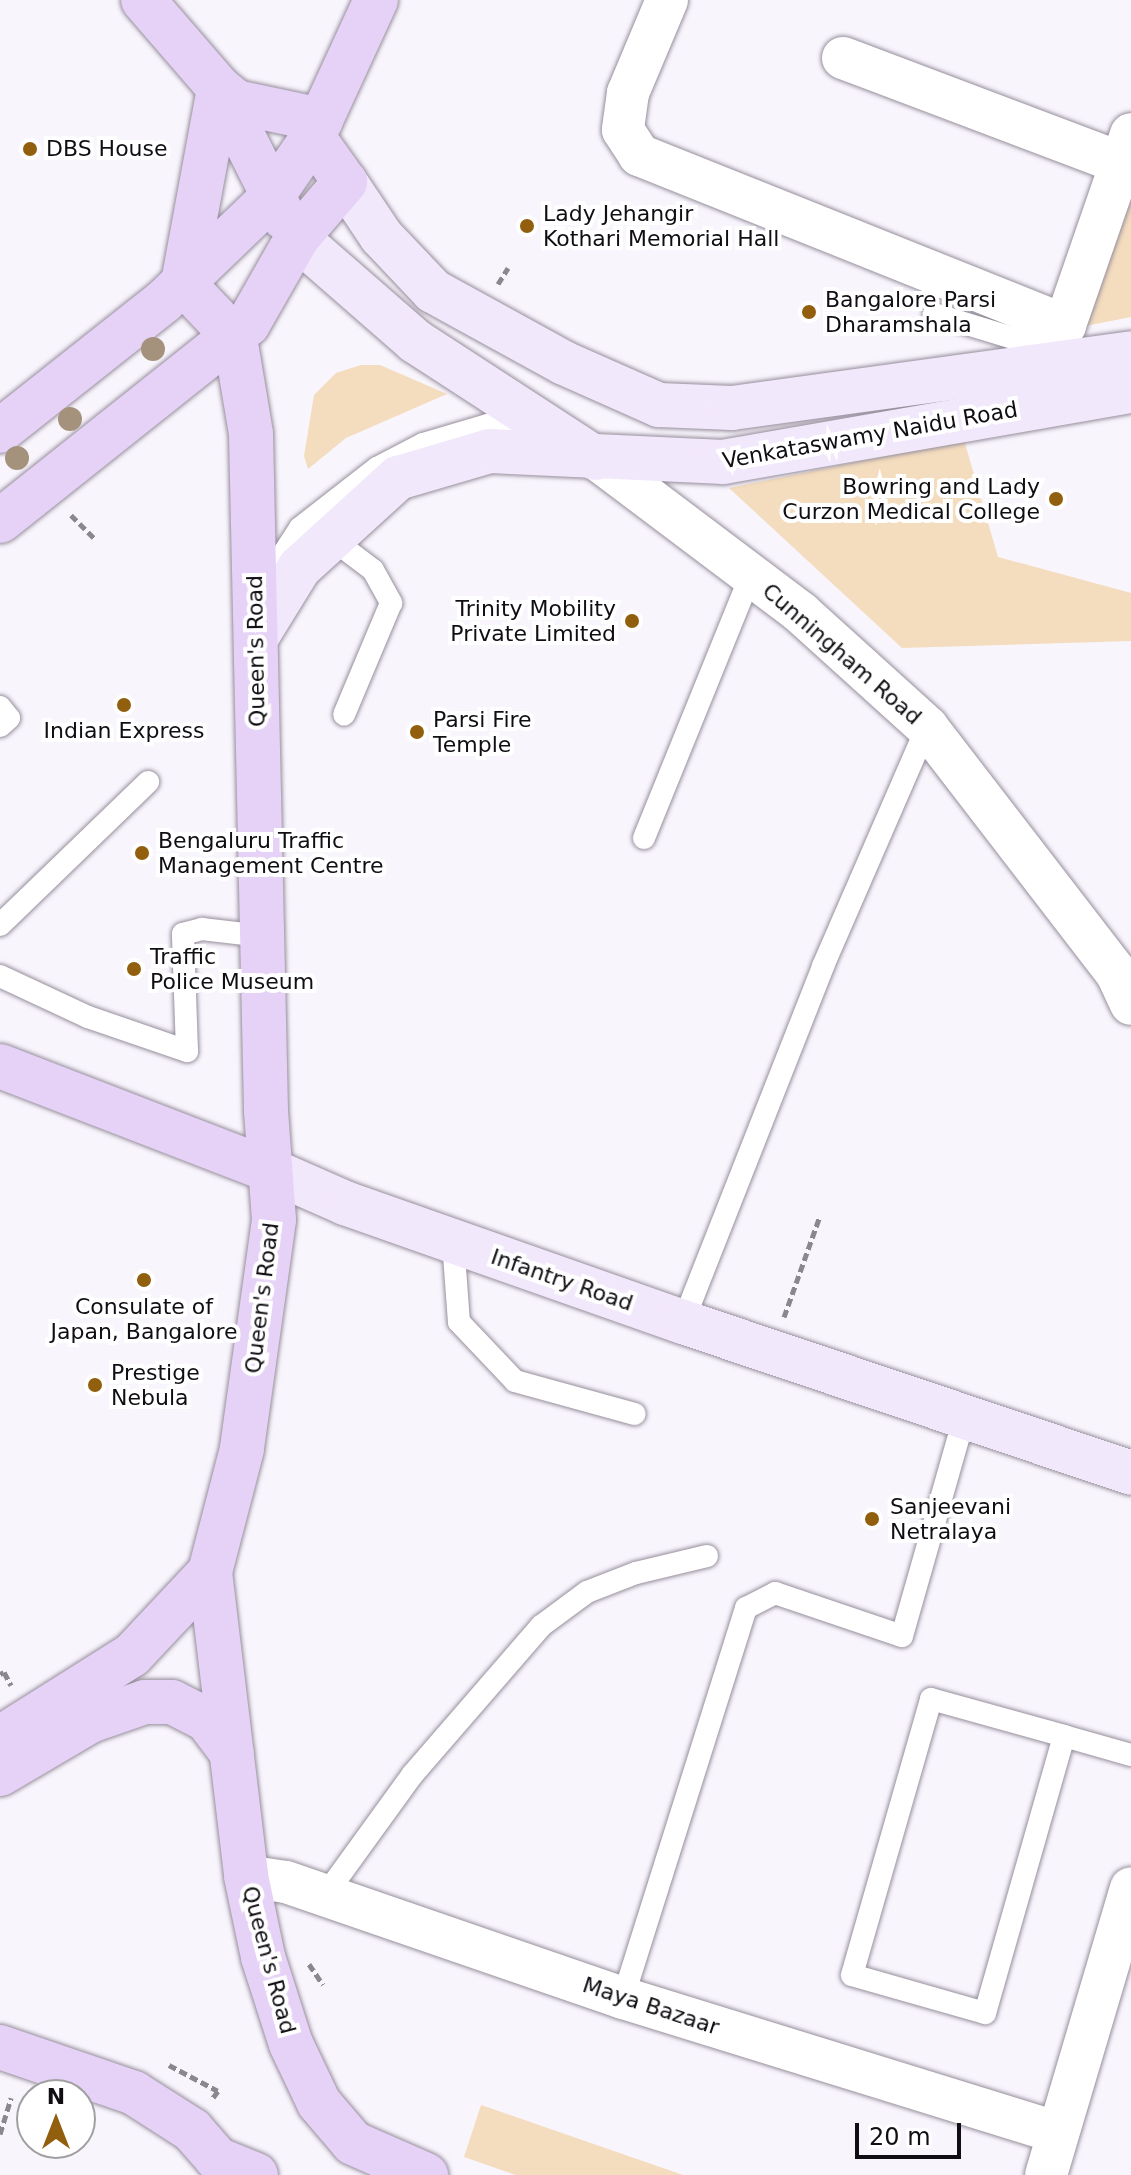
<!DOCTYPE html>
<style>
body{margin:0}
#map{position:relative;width:1131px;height:2175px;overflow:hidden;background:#f9f5fd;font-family:"DejaVu Sans",sans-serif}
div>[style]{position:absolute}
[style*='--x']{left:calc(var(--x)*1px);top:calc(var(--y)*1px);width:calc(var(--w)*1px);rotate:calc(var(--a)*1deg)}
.green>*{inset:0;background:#f4dcbe}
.path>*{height:5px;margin-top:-2.5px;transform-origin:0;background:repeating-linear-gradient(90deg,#8b878e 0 8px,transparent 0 12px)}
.roads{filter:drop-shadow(0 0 2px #968f9c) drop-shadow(0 0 2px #968f9c)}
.lane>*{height:22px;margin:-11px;padding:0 11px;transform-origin:11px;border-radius:11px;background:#fff}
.street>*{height:42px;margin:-21px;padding:0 21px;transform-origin:21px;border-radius:21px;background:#fff}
.secondary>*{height:44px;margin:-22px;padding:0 22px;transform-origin:22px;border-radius:22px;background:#f2e8fb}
.primary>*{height:44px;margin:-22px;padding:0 22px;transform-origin:22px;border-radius:22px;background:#e6d2f7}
.trees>*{width:24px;height:24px;margin:-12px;border-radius:50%;background:#a5927c}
.dots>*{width:22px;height:22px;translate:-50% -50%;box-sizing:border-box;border:4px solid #fff;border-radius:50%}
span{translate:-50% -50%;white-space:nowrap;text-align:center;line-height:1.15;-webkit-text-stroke:8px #fff;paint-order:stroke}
.poi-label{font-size:22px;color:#110e13}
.left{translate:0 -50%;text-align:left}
.right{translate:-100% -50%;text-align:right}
.street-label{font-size:22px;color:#110e13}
.north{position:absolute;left:16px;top:2079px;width:80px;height:80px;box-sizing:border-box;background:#fff;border:2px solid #a09fa1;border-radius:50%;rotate:0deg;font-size:22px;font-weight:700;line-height:32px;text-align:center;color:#110e13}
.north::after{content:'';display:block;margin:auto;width:28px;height:36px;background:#915f0e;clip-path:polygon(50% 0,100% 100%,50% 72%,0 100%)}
.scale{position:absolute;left:855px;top:2123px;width:106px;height:36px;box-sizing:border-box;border:4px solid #110e13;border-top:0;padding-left:10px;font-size:24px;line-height:28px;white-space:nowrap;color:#110e13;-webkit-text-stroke:6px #fff;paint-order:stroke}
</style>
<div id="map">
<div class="green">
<div style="clip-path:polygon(1131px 186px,1131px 317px,1080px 327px)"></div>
<div style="clip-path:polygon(361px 365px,380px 365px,447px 394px,346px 438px,308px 469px,304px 456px,314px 395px,336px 373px)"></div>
<div style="clip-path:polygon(964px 440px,998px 557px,1131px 593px,1131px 641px,902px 648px,729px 488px)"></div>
<div style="clip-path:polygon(481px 2105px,683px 2175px,516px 2175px,464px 2157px)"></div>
</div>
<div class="path">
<div style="--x:498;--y:284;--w:19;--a:-58"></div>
<div style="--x:71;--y:515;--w:34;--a:45"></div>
<div style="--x:784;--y:1317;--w:107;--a:-70.4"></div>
<div style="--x:0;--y:1674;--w:4;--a:-27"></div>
<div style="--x:4;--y:1672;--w:15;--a:62"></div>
<div style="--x:309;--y:1964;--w:25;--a:56"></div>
<div style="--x:169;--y:2065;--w:55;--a:28"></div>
<div style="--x:218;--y:2091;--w:10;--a:127"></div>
<div style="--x:0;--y:2134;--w:38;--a:-73"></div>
</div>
<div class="roads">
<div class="lane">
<div style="--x:934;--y:314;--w:134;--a:16.9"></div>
<div style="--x:328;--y:536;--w:56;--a:37.1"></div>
<div style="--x:373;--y:570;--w:38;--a:61"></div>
<div style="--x:391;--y:603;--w:121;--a:112.8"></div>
<div style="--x:270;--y:574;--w:55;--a:-56.9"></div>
<div style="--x:300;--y:528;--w:98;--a:-37.9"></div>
<div style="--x:377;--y:468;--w:52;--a:-27.6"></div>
<div style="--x:423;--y:444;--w:68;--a:-16.3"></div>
<div style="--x:488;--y:425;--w:41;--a:-1.4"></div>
<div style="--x:0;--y:707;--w:14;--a:51"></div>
<div style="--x:9;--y:718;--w:12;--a:138"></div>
<div style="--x:644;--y:838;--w:284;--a:-67.9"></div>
<div style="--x:0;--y:925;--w:206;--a:-44"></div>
<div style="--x:0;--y:976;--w:97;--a:25"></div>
<div style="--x:88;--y:1017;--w:105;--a:19"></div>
<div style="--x:187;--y:1051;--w:117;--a:-92"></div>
<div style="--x:183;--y:934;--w:20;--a:-15"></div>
<div style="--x:202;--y:929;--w:60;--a:6.7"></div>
<div style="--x:453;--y:1241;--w:81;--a:85.8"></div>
<div style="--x:459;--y:1322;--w:81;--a:46.5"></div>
<div style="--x:515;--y:1381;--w:124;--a:15.4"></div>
<div style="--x:683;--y:1322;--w:383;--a:-68.5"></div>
<div style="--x:823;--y:966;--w:261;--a:-66.5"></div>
<div style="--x:1064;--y:1736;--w:288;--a:105.9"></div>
<div style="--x:985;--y:2013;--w:138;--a:-164.1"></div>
<div style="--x:852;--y:1975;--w:287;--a:-74"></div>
<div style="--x:931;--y:1699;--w:138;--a:15.5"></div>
<div style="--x:1064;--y:1736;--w:70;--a:15.8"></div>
<div style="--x:326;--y:1894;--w:148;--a:-54.1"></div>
<div style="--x:413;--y:1774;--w:196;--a:-49.1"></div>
<div style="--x:541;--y:1626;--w:57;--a:-36.5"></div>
<div style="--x:587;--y:1592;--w:53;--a:-21.2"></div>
<div style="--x:636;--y:1573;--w:73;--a:-13.5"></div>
<div style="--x:623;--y:1998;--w:409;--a:-72.5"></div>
<div style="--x:746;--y:1608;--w:33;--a:-27"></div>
<div style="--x:775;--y:1593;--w:134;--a:18.7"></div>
<div style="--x:902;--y:1636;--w:227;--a:-74.1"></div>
</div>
<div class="street">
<div style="--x:667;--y:0;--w:101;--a:112.8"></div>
<div style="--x:628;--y:93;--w:37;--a:98"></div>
<div style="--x:623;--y:130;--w:30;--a:57"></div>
<div style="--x:639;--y:155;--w:459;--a:21.8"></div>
<div style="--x:1065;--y:325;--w:202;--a:-70.9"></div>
<div style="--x:843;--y:58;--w:297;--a:20.7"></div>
<div style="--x:597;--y:459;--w:256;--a:37"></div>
<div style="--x:801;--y:613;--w:170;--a:42.1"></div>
<div style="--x:927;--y:727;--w:309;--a:52.4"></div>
<div style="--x:1116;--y:972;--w:35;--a:65"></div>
<div style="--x:246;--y:1876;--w:40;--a:8.5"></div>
<div style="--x:286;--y:1882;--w:356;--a:19"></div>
<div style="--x:623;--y:1998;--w:455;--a:17.2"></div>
<div style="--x:1046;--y:2175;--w:299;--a:-73.5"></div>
</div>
<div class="secondary">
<div style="--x:345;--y:182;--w:65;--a:56.3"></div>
<div style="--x:381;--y:236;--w:76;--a:46.6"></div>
<div style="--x:433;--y:291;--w:149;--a:28.8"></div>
<div style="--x:564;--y:363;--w:104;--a:23.9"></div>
<div style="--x:659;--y:405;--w:73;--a:2.4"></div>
<div style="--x:732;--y:408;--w:403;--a:-7.8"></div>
<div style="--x:297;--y:238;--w:157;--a:41.1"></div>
<div style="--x:415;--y:341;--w:215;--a:33"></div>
<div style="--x:256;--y:638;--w:82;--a:-58.4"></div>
<div style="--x:299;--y:568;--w:134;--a:-42.3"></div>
<div style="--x:398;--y:478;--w:96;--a:-16.4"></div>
<div style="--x:490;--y:451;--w:233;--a:2.7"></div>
<div style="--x:723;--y:462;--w:414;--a:-9.9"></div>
<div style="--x:270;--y:1170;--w:82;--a:23.7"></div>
<div style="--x:345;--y:1203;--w:358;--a:19.4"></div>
<div style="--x:683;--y:1322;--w:473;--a:18.6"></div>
</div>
<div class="primary">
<div style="--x:143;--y:0;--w:116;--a:49.2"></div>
<div style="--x:219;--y:88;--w:145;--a:63.4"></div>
<div style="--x:219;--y:88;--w:22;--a:39"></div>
<div style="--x:236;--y:102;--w:87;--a:12"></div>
<div style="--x:183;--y:283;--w:198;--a:-79.5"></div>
<div style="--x:183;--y:283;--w:76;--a:46.6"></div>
<div style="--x:235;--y:338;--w:97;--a:80.5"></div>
<div style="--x:251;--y:434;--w:677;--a:88.73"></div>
<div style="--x:266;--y:1111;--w:109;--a:85.8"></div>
<div style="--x:274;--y:1220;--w:231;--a:98"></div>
<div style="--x:242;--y:1449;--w:127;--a:104.6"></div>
<div style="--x:210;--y:1572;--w:306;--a:83.2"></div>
<div style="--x:246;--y:1876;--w:83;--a:78.1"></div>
<div style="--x:263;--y:1957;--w:91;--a:72.2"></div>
<div style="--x:291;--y:2044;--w:65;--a:64.6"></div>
<div style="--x:319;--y:2103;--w:52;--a:49.6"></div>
<div style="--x:353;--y:2143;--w:80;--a:23.7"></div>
<div style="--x:0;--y:431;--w:208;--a:-38.4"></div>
<div style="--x:163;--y:302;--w:150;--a:-43.9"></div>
<div style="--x:271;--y:198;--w:74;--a:-55.5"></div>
<div style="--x:313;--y:137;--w:151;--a:-65.3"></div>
<div style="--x:0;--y:521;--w:317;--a:-38.5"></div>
<div style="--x:248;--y:324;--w:99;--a:-60.3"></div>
<div style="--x:297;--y:238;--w:74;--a:-49.4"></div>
<div style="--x:345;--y:182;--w:55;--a:-125.4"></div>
<div style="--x:0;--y:1066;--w:289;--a:21.1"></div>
<div style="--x:0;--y:1738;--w:156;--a:-32.2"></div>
<div style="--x:132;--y:1655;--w:114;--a:-46.8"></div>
<div style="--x:0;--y:1774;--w:104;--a:-30.5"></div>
<div style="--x:90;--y:1721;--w:58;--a:-19.1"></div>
<div style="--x:145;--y:1702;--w:27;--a:0"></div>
<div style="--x:172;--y:1702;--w:39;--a:27"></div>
<div style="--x:207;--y:1720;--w:41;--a:52.9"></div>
<div style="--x:0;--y:2047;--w:142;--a:18.9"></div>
<div style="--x:134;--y:2093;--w:69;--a:32.5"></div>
<div style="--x:192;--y:2130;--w:38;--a:49"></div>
<div style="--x:217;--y:2159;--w:42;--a:22.3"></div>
</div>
</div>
<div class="trees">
<div style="left:153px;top:349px"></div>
<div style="left:70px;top:419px"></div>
<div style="left:17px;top:458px"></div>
</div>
<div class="dots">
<div style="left:30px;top:149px;background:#915f0e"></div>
<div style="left:527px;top:226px;background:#915f0e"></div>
<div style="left:809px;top:312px;background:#915f0e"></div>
<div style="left:1056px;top:499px;background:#915f0e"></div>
<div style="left:632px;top:621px;background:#915f0e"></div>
<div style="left:124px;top:705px;background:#915f0e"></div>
<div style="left:417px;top:732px;background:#915f0e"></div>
<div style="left:142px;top:853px;background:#915f0e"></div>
<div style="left:134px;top:969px;background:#915f0e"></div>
<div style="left:144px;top:1280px;background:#915f0e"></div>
<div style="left:95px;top:1385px;background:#915f0e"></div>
<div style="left:872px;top:1519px;background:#915f0e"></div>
</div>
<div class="poi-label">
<span class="left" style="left:46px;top:149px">DBS House</span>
<span class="left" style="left:543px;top:226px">Lady Jehangir<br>Kothari Memorial Hall</span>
<span class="left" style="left:825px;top:312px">Bangalore Parsi<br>Dharamshala</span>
<span class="right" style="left:1040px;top:499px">Bowring and Lady<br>Curzon Medical College</span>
<span class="right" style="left:616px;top:621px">Trinity Mobility<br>Private Limited</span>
<span class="left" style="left:433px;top:732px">Parsi Fire<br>Temple</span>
<span style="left:124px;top:731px">Indian Express</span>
<span class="left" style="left:158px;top:853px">Bengaluru Traffic<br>Management Centre</span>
<span class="left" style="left:150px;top:969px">Traffic<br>Police Museum</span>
<span style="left:144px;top:1319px">Consulate of<br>Japan, Bangalore</span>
<span class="left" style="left:111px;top:1385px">Prestige<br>Nebula</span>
<span class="left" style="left:890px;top:1519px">Sanjeevani<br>Netralaya</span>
</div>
<div class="street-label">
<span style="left:870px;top:435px;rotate:-10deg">Venkataswamy Naidu Road</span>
<span style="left:256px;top:651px;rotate:-91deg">Queen's Road</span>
<span style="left:842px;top:654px;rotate:41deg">Cunningham Road</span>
<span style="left:562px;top:1280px;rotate:19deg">Infantry Road</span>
<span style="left:262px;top:1298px;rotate:-83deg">Queen's Road</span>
<span style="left:269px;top:1960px;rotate:75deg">Queen's Road</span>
<span style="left:651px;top:2006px;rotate:18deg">Maya Bazaar</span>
</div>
<div class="north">N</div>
<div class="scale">20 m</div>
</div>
